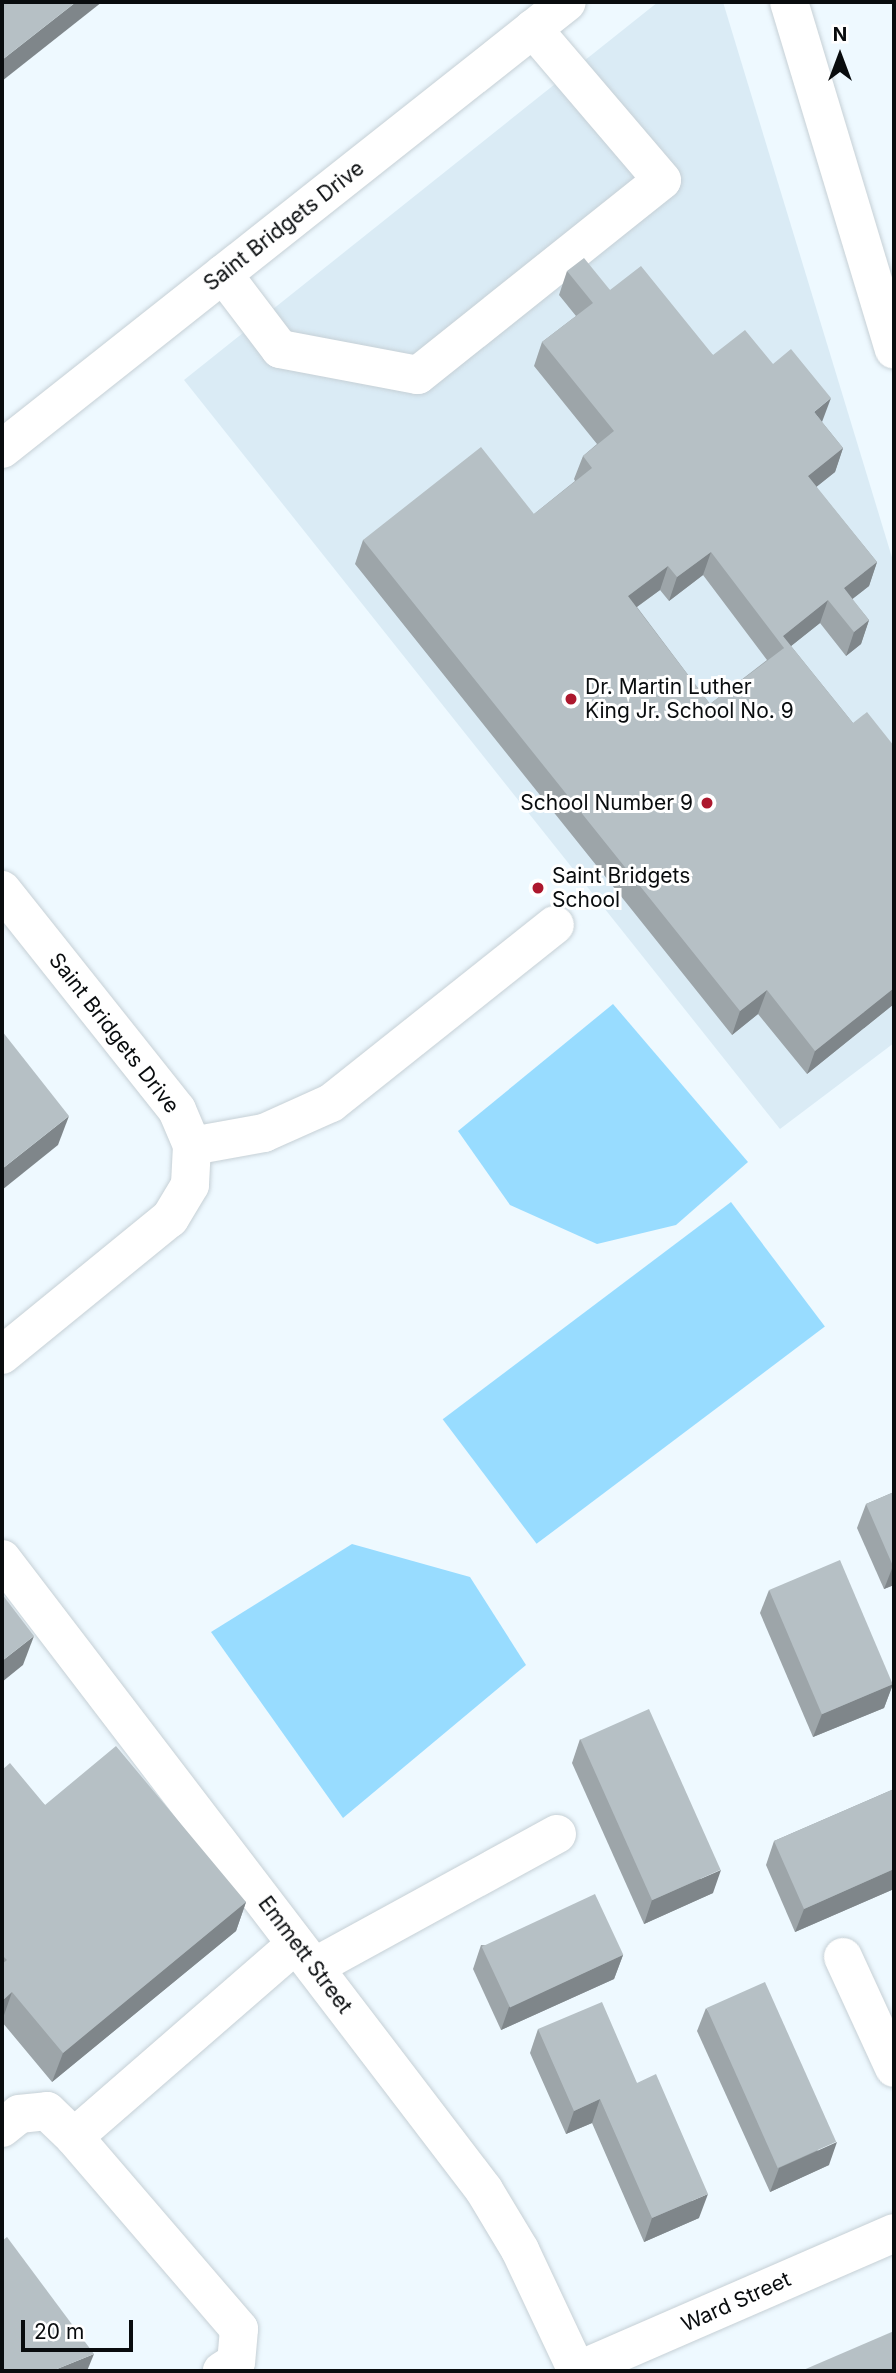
<!DOCTYPE html>
<style>
body{margin:0}
#map{position:relative;width:896px;height:2373px;overflow:hidden;background:#eef9ff;font-family:Inter,sans-serif}
div>[style]{position:absolute}
[style*='--x']{left:calc(var(--x)*1px);top:calc(var(--y)*1px);width:calc(var(--w)*1px);rotate:calc(var(--a)*1deg)}
.built>*{inset:0;background:#daebf5}
.green>*{inset:0;background:#98dcff;transform-origin:0 0}
.roads{filter:drop-shadow(0 0 2px #c6d0d6) drop-shadow(0 0 2px #c6d0d6)}
.minor>*{height:38px;margin:-19px;padding:0 19px;transform-origin:19px;border-radius:19px;background:#fff}
.major>*{height:38px;margin:-19px;padding:0 19px;transform-origin:19px;border-radius:19px;background:#fff}
.wall>*{inset:0;background:#9da5a9}
.shaded-wall>*{inset:0;background:#7f868a}
.building>*{inset:0;background:#b6c0c5;transform-origin:0 0}
.dots>*{width:19px;height:19px;translate:-50% -50%;box-sizing:border-box;border:4px solid #fff;border-radius:50%}
span{translate:-50% -50%;white-space:nowrap;text-align:center;line-height:1.15;-webkit-text-stroke:6px #fff;paint-order:stroke}
.street-label{font-size:21px;color:#090c0e}
.poi-label{font-size:21px;color:#090c0e}
.left{translate:0 -50%;text-align:left}
.right{translate:-100% -50%;text-align:right}
.frame{position:absolute;inset:0;border:4px solid #090c0e;pointer-events:none}
.north{position:absolute;left:805px;top:21px;width:70px;height:70px;-webkit-text-stroke:5px #fff;paint-order:stroke;rotate:0deg;font-size:19px;font-weight:700;line-height:28px;text-align:center;color:#090c0e}
.north::after{content:'';display:block;margin:auto;width:24px;height:32px;background:#090c0e;clip-path:polygon(50% 0,100% 100%,50% 72%,0 100%)}
.scale{position:absolute;left:21px;top:2320px;width:112px;height:32px;box-sizing:border-box;border:4px solid #090c0e;border-top:0;padding-left:9px;font-size:21px;line-height:24px;white-space:nowrap;color:#090c0e;-webkit-text-stroke:5px #fff;paint-order:stroke}
</style>
<div id="map">
<div class="built">
<div style="clip-path:polygon(658px 2px,723px 2px,894px 564px,894px 1043px,780px 1129px,184px 380px)"></div>
</div>
<div class="green">
<div style="clip-path:polygon(613px 1004px,748px 1162px,676px 1225px,597px 1244px,510px 1205px,458px 1131px)"></div>
<div style="left:731px;top:1202px;width:156px;height:361px;rotate:53deg"></div>
<div style="clip-path:polygon(352px 1544px,470px 1577px,526px 1665px,343px 1818px,211px 1632px)"></div>
</div>
<div class="roads">
<div class="minor">
<div style="--x:223;--y:274;--w:94;--a:52.8"></div>
<div style="--x:280;--y:349;--w:140;--a:10.7"></div>
<div style="--x:418;--y:375;--w:312;--a:-38.6"></div>
<div style="--x:662;--y:180;--w:199;--a:-130.5"></div>
<div style="--x:2;--y:449;--w:720;--a:-38.35"></div>
<div style="--x:2;--y:890;--w:281;--a:51.5"></div>
<div style="--x:177;--y:1110;--w:39;--a:67"></div>
<div style="--x:192;--y:1146;--w:39;--a:93"></div>
<div style="--x:190;--y:1185;--w:39;--a:121"></div>
<div style="--x:170;--y:1218;--w:217;--a:140.8"></div>
<div style="--x:192;--y:1146;--w:73;--a:-10.2"></div>
<div style="--x:264;--y:1133;--w:73;--a:-24.1"></div>
<div style="--x:331;--y:1103;--w:286;--a:-38.5"></div>
<div style="--x:2;--y:1559;--w:794;--a:52.62"></div>
<div style="--x:484;--y:2190;--w:70;--a:59"></div>
<div style="--x:520;--y:2250;--w:134;--a:64.8"></div>
<div style="--x:843;--y:1957;--w:122;--a:65.3"></div>
<div style="--x:314;--y:1967;--w:277;--a:-28.7"></div>
<div style="--x:2;--y:2128;--w:22;--a:-39"></div>
<div style="--x:19;--y:2114;--w:28;--a:-6"></div>
<div style="--x:47;--y:2111;--w:37;--a:44"></div>
<div style="--x:74;--y:2137;--w:253;--a:49.3"></div>
<div style="--x:239;--y:2329;--w:33;--a:95"></div>
<div style="--x:236;--y:2362;--w:17;--a:147"></div>
<div style="--x:74;--y:2137;--w:294;--a:-41"></div>
<div style="--x:577;--y:2371;--w:346;--a:-23.5"></div>
</div>
<div class="major">
<div style="--x:789;--y:2;--w:363;--a:73.2"></div>
</div>
</div>
<div class="wall">
<div style="clip-path:polygon(evenodd,567px 271px,610px 290px,713px 355px,773px 364px,822px 422px,843px 448px,835px 472px,816px 487px,877px 562px,869px 586px,852px 599px,869px 620px,861px 644px,846px 656px,820px 623px,791px 646px,853px 723px,894px 746px,894px 1004px,807px 1074px,758px 1014px,732px 1035px,355px 564px,363px 540px,534px 514px,575px 481px,574px 479px,583px 456px,597px 444px,534px 366px,542px 342px,576px 316px,559px 295px,567px 271px,703px 575px,767px 660px,710px 704px,637px 607px,660px 590px,669px 601px,703px 575px)"></div>
<div style="clip-path:polygon(894px 1492px,894px 1585px,884px 1589px,857px 1528px,866px 1504px)"></div>
<div style="clip-path:polygon(769px 1590px,893px 1684px,884px 1708px,813px 1737px,760px 1613px)"></div>
<div style="clip-path:polygon(580px 1739px,713px 1893px,644px 1924px,572px 1763px)"></div>
<div style="clip-path:polygon(2px 1770px,45px 1805px,246px 1902px,236px 1931px,52px 2082px,2px 2022px)"></div>
<div style="clip-path:polygon(894px 1789px,894px 1889px,795px 1932px,766px 1865px,774px 1841px)"></div>
<div style="clip-path:polygon(481px 1945px,623px 1955px,614px 1979px,501px 2030px,473px 1969px)"></div>
<div style="clip-path:polygon(706px 2008px,829px 2165px,770px 2192px,697px 2031px)"></div>
<div style="clip-path:polygon(538px 2029px,637px 2083px,699px 2218px,644px 2242px,592px 2123px,566px 2134px,530px 2053px)"></div>
</div>
<div class="shaded-wall">
<div style="clip-path:polygon(76px 2px,102px 2px,2px 81px,2px 60px)"></div>
<div style="clip-path:polygon(831px 398px,822px 422px,814px 412px)"></div>
<div style="clip-path:polygon(843px 448px,835px 472px,800px 500px,808px 476px)"></div>
<div style="clip-path:polygon(711px 552px,703px 575px,669px 601px,677px 577px)"></div>
<div style="clip-path:polygon(877px 562px,869px 586px,837px 611px,844px 588px)"></div>
<div style="clip-path:polygon(668px 566px,660px 590px,620px 619px,628px 596px)"></div>
<div style="clip-path:polygon(828px 600px,820px 623px,781px 654px,784px 648px,783px 636px)"></div>
<div style="clip-path:polygon(869px 620px,861px 644px,846px 656px,854px 632px)"></div>
<div style="clip-path:polygon(894px 988px,894px 1004px,807px 1074px,815px 1051px)"></div>
<div style="clip-path:polygon(767px 990px,758px 1014px,732px 1035px,740px 1011px)"></div>
<div style="clip-path:polygon(69px 1116px,58px 1145px,2px 1190px,2px 1169px)"></div>
<div style="clip-path:polygon(894px 1565px,894px 1585px,884px 1589px,893px 1566px)"></div>
<div style="clip-path:polygon(34px 1636px,23px 1665px,2px 1682px,2px 1661px)"></div>
<div style="clip-path:polygon(893px 1684px,884px 1708px,813px 1737px,822px 1714px)"></div>
<div style="clip-path:polygon(894px 1869px,894px 1889px,795px 1932px,804px 1909px)"></div>
<div style="clip-path:polygon(721px 1870px,713px 1893px,644px 1924px,652px 1900px)"></div>
<div style="clip-path:polygon(246px 1902px,236px 1931px,52px 2082px,63px 2053px)"></div>
<div style="clip-path:polygon(623px 1955px,614px 1979px,501px 2030px,509px 2007px)"></div>
<div style="clip-path:polygon(12px 1992px,2px 2021px,2px 2001px)"></div>
<div style="clip-path:polygon(600px 2099px,592px 2123px,566px 2134px,574px 2111px)"></div>
<div style="clip-path:polygon(837px 2142px,829px 2165px,770px 2192px,779px 2168px)"></div>
<div style="clip-path:polygon(708px 2194px,699px 2218px,644px 2242px,652px 2218px)"></div>
<div style="clip-path:polygon(94px 2354px,87px 2371px,52px 2371px)"></div>
</div>
<div class="building">
<div style="clip-path:polygon(2px 2px,76px 2px,2px 60px)"></div>
<div style="clip-path:polygon(evenodd,584px 258px,610px 290px,641px 266px,713px 355px,745px 330px,773px 364px,791px 349px,831px 398px,814px 412px,843px 448px,808px 476px,877px 562px,844px 588px,869px 620px,854px 632px,828px 600px,783px 636px,853px 723px,867px 712px,894px 746px,894px 988px,815px 1051px,767px 990px,740px 1011px,363px 540px,481px 447px,534px 514px,592px 468px,583px 456px,614px 431px,542px 342px,593px 303px,567px 271px,584px 258px,711px 552px,784px 648px,710px 704px,628px 596px,668px 566px,677px 577px,711px 552px)"></div>
<div style="clip-path:polygon(2px 1031px,69px 1116px,2px 1169px)"></div>
<div style="clip-path:polygon(894px 1492px,894px 1565px,893px 1566px,866px 1504px)"></div>
<div style="left:840px;top:1560px;width:135px;height:77px;rotate:67deg"></div>
<div style="clip-path:polygon(2px 1594px,34px 1636px,2px 1661px)"></div>
<div style="left:649px;top:1709px;width:176px;height:75px;rotate:66deg"></div>
<div style="clip-path:polygon(116px 1746px,246px 1902px,63px 2053px,12px 1992px,2px 2001px,2px 1964px,7px 1960px,2px 1955px,2px 1770px,10px 1763px,45px 1805px)"></div>
<div style="clip-path:polygon(894px 1789px,894px 1869px,804px 1909px,774px 1841px)"></div>
<div style="left:595px;top:1894px;width:67px;height:125px;rotate:65deg"></div>
<div style="left:765px;top:1982px;width:175px;height:64px;rotate:66deg"></div>
<div style="clip-path:polygon(602px 2002px,637px 2083px,656px 2074px,708px 2194px,652px 2218px,600px 2099px,574px 2111px,538px 2029px)"></div>
<div style="clip-path:polygon(7px 2237px,94px 2354px,52px 2371px,2px 2371px,2px 2241px)"></div>
<div style="clip-path:polygon(894px 2331px,894px 2371px,801px 2371px)"></div>
</div>
<div class="dots">
<div style="left:571px;top:699px;background:#ac172d"></div>
<div style="left:707px;top:803px;background:#ac172d"></div>
<div style="left:538px;top:888px;background:#ac172d"></div>
</div>
<div class="street-label">
<span style="left:284px;top:226px;rotate:-38deg">Saint Bridgets Drive</span>
<span style="left:114px;top:1033px;rotate:52deg">Saint Bridgets Drive</span>
<span style="left:305px;top:1955px;rotate:53deg">Emmett Street</span>
<span style="left:736px;top:2302px;rotate:-24deg">Ward Street</span>
</div>
<div class="poi-label">
<span class="left" style="left:585px;top:699px">Dr. Martin Luther<br>King Jr. School No. 9</span>
<span class="right" style="left:693px;top:803px">School Number 9</span>
<span class="left" style="left:552px;top:888px">Saint Bridgets<br>School</span>
</div>
<div class="frame"></div>
<div class="north">N</div>
<div class="scale">20 m</div>
</div>
